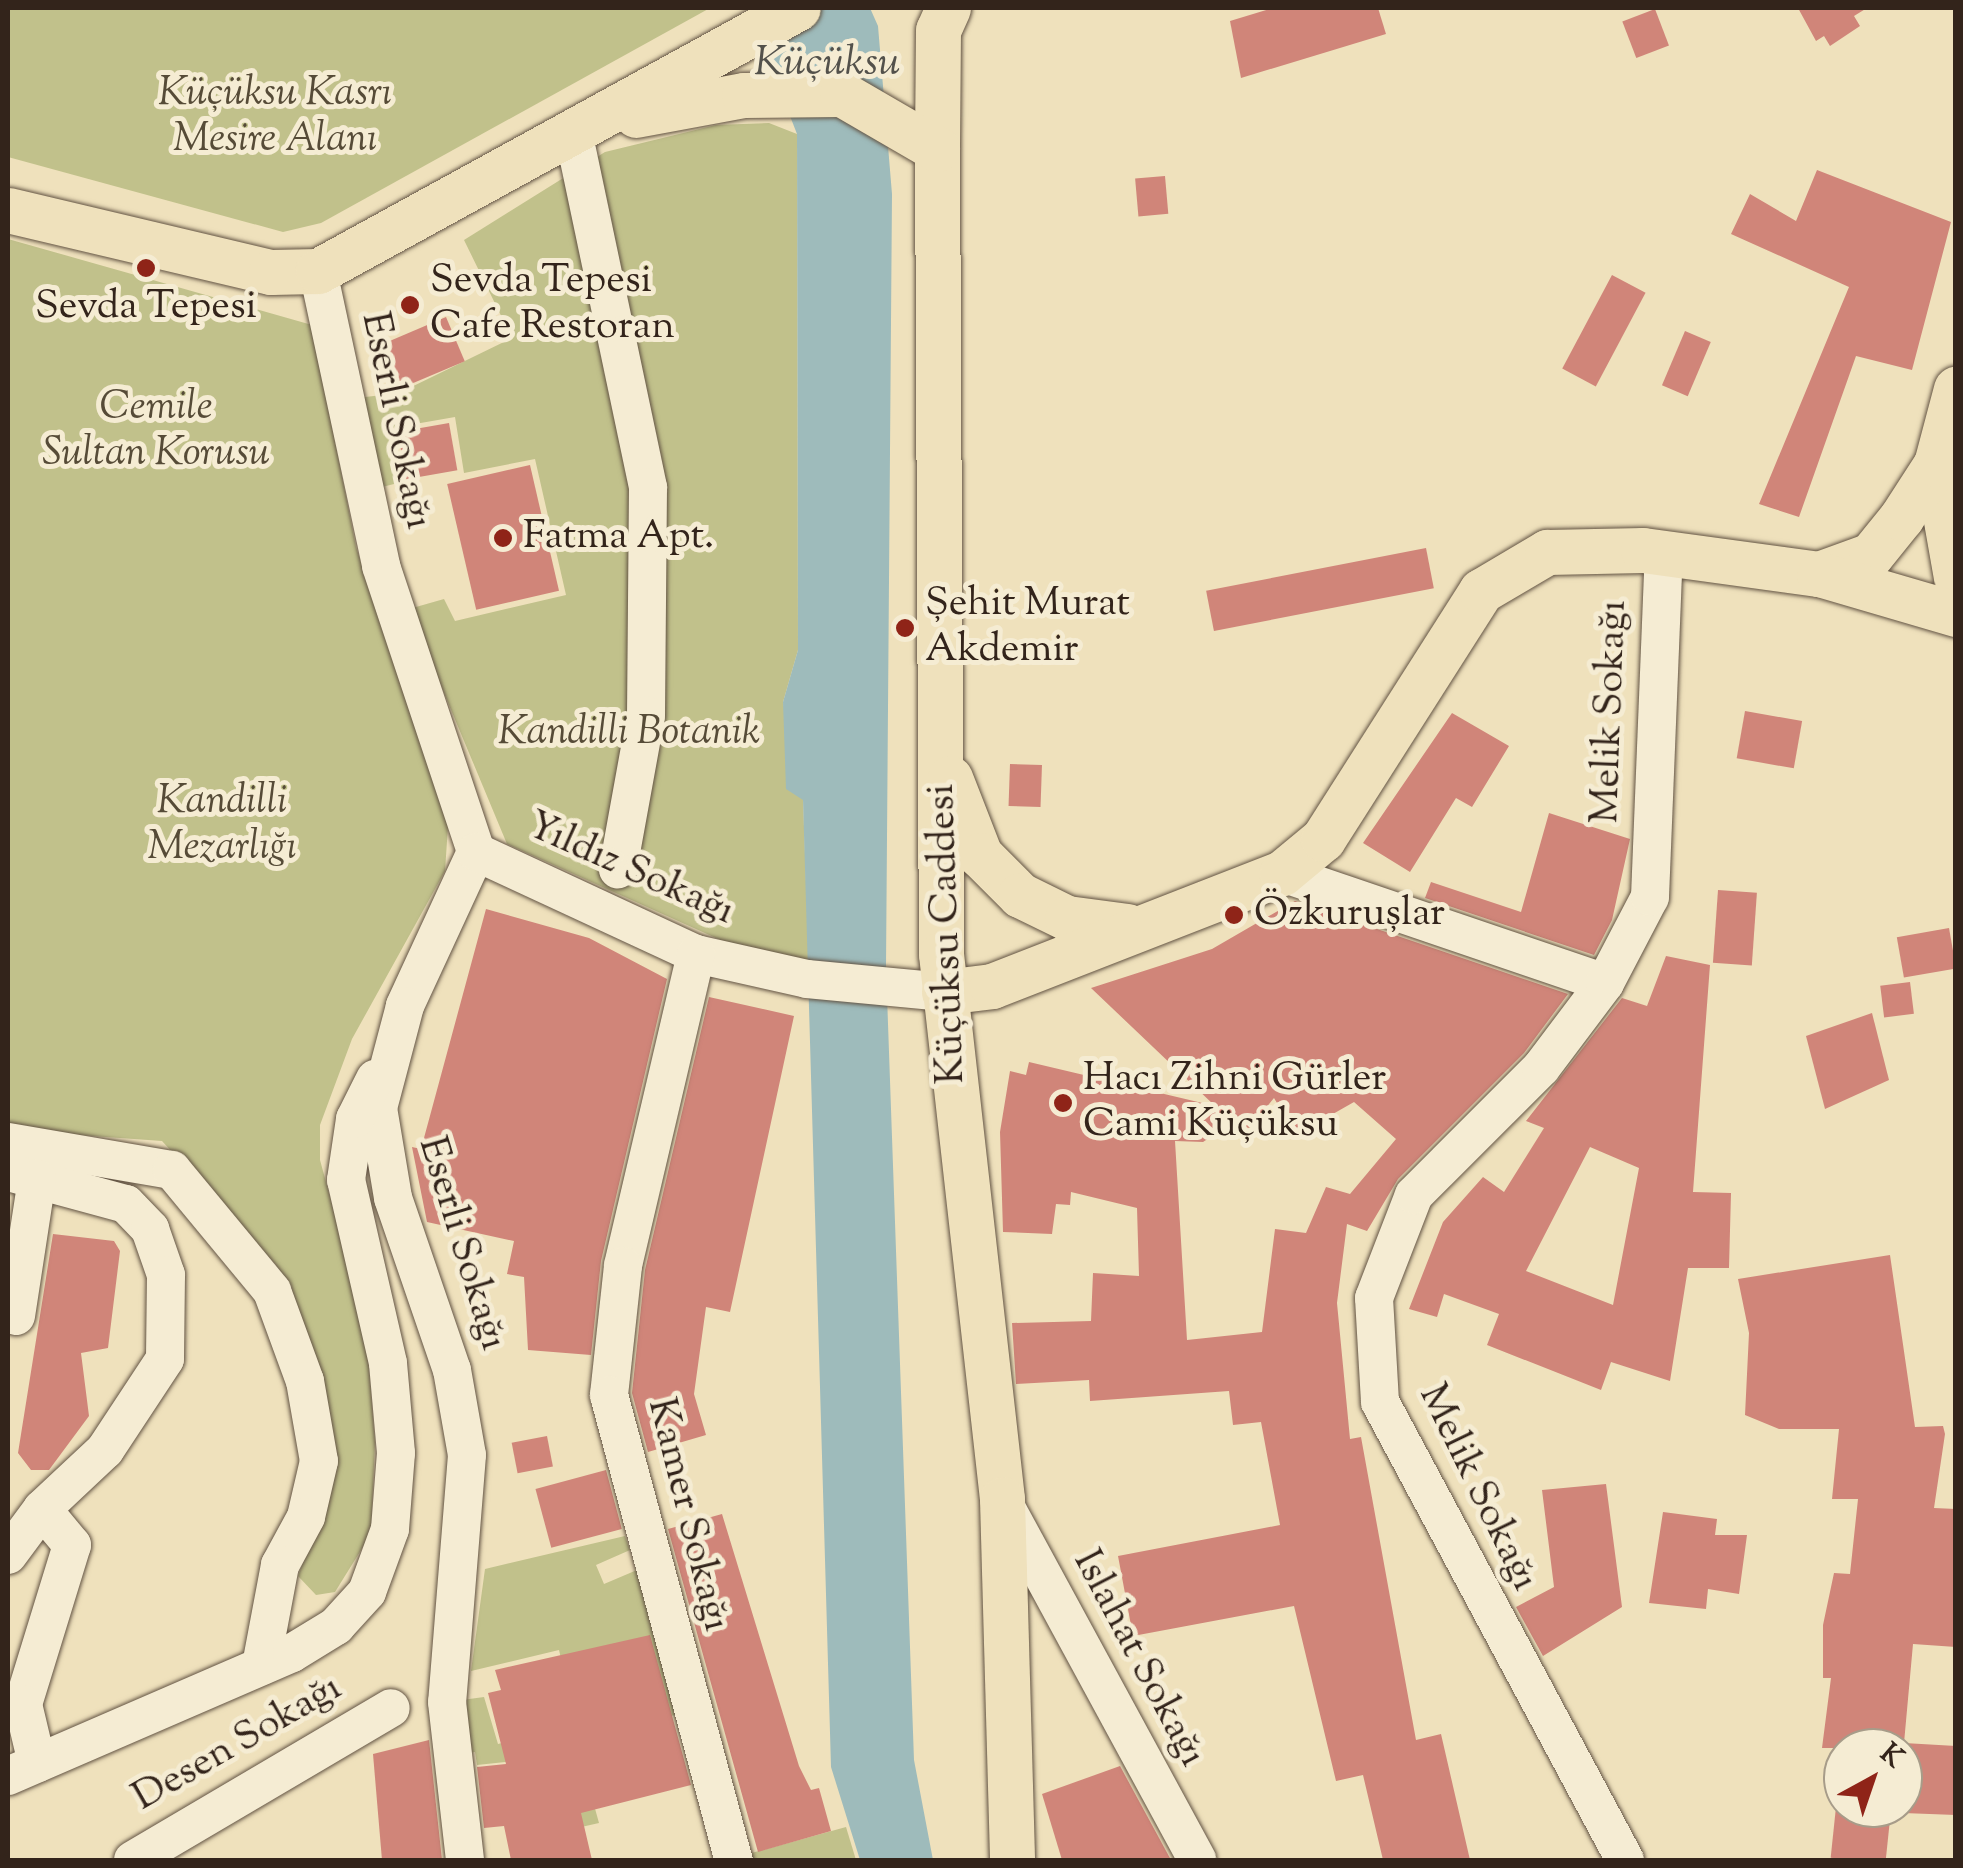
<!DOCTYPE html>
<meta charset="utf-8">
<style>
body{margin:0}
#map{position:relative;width:1963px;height:1868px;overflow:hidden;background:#efe1bc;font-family:"Sorts Mill Goudy",serif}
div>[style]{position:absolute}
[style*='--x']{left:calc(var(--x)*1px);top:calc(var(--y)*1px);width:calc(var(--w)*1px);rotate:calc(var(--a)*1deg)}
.green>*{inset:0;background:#c1c18b}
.water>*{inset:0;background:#9ebbbb}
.building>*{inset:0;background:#d08579;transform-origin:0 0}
.roads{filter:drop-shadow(0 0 2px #625343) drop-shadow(0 0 2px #625343)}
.minor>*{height:38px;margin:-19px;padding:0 19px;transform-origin:19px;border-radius:19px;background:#f5ecd3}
.major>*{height:45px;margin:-22.5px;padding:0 22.5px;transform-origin:22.5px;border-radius:22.5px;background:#efe1bc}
.dots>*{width:28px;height:28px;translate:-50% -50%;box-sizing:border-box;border:5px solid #f5ecd3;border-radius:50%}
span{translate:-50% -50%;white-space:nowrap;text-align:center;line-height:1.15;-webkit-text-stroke:10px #f5ecd3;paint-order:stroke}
.park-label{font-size:40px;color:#564b37;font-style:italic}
.poi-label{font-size:40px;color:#33241b}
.left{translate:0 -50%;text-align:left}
.street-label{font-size:40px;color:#33241b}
.water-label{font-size:42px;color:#53514b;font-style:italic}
.frame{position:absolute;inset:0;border:10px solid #33241b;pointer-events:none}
.north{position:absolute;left:1823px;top:1728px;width:100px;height:100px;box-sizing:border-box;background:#f5ecd3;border:2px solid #a79c89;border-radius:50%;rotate:40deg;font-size:28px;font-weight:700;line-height:40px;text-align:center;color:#33241b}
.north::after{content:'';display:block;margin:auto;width:35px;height:45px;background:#8f2418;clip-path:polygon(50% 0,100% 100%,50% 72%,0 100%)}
</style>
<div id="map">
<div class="green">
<div style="clip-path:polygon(8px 8px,710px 8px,321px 223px,283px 232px,8px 157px)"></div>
<div style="clip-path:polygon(769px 123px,797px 134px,798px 650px,783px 702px,803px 799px,809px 965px,736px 947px,507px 844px,409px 609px,444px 599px,455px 621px,566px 595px,535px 459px,464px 473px,455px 417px,392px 428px,402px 482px,378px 488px,357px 398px,399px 393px,512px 338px,464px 240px,605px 152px,716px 125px)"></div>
<div style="clip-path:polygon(8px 239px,312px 325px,356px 547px,448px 826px,445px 871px,352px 1039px,320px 1125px,320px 1160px,366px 1329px,375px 1442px,371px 1534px,335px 1592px,316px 1595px,298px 1576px,336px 1472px,276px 1265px,162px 1141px,8px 1130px)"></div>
<div style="clip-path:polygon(625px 1536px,630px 1550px,596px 1565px,604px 1584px,637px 1570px,683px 1713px,576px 1740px,599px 1823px,568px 1830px,561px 1756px,477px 1765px,475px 1752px,463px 1754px,462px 1700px,484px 1697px,498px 1744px,576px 1724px,559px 1650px,471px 1671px,485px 1569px)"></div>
<div style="clip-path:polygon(846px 1827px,856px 1860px,750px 1860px,748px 1854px)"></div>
</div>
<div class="water">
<div style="clip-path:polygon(748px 8px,870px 8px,878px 26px,892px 194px,886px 967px,914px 1760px,933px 1860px,860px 1860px,831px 1767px,803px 800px,786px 789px,783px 702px,798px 650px,797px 134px)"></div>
</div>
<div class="building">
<div style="clip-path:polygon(1273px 8px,1378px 8px,1386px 34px,1241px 78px,1230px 21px)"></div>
<div style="clip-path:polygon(1798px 8px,1867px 8px,1854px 16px,1860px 26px,1830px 46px,1824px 36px,1816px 41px)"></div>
<div style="left:1655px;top:9px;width:39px;height:35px;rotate:69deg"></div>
<div style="clip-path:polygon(1817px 170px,1951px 222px,1912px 370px,1856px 356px,1799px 517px,1759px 504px,1849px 287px,1731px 234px,1750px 194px,1796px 221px)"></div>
<div style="left:1165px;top:176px;width:38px;height:30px;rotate:85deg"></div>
<div style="left:1612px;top:275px;width:38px;height:106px;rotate:28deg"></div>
<div style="left:446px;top:317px;width:48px;height:72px;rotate:67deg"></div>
<div style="left:1685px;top:331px;width:28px;height:59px;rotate:23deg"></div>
<div style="left:449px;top:423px;width:48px;height:52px;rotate:80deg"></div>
<div style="left:530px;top:465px;width:129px;height:85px;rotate:77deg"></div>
<div style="left:1426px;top:548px;width:41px;height:224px;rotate:79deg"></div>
<div style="left:1745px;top:711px;width:58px;height:48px;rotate:10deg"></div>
<div style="clip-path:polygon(1452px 713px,1509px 746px,1472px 807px,1456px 798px,1410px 872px,1363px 843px)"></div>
<div style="left:1010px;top:764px;width:32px;height:42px;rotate:2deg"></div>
<div style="clip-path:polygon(1549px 813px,1630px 839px,1612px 920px,1594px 955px,1425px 898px,1431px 882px,1521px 912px)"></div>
<div style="left:1718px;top:890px;width:39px;height:73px;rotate:4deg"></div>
<div style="clip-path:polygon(evenodd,1295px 901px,1568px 994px,1524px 1053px,1398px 1179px,1367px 1231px,1347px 1224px,1337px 1303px,1350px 1439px,1361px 1437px,1416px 1740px,1441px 1734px,1470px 1860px,1383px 1860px,1363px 1775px,1336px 1781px,1294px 1606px,1133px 1636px,1118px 1556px,1280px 1525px,1261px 1422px,1233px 1425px,1229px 1391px,1090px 1401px,1089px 1380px,1016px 1384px,1012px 1323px,1091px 1321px,1093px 1273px,1139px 1276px,1137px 1208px,1071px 1192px,1070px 1205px,1056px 1204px,1052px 1234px,1003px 1232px,1000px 1132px,1010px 1071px,1026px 1075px,1029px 1062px,1215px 1106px,1091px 988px,1212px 949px,1295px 901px,1274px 1098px,1296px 1135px,1354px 1102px,1396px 1139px,1350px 1194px,1326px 1187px,1306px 1233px,1275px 1229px,1262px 1332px,1187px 1340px,1175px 1141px,1203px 1142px,1232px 1123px,1249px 1128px,1274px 1098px)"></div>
<div style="clip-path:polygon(486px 909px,589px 938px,667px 979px,601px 1261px,591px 1355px,528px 1350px,524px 1277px,507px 1274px,514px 1241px,427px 1222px,412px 1147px,421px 1149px)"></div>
<div style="left:1949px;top:928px;width:41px;height:53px;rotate:80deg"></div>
<div style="clip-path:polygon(evenodd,1666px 956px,1710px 965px,1693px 1192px,1731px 1193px,1729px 1268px,1688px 1268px,1670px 1381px,1611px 1362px,1601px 1390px,1487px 1345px,1499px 1314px,1444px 1294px,1437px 1317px,1409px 1309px,1443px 1222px,1483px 1177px,1504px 1192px,1544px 1128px,1526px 1121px,1622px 998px,1647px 1006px,1666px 956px,1590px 1147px,1639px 1168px,1613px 1305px,1526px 1271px,1590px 1147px)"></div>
<div style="left:1910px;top:982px;width:32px;height:30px;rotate:83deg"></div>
<div style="clip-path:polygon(709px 997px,794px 1016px,730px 1312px,706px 1307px,694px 1394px,706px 1435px,648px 1452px,632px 1393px,645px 1270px)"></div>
<div style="clip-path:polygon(1872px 1013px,1889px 1080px,1825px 1109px,1806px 1036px)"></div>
<div style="clip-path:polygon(53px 1234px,114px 1241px,120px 1251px,108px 1348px,81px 1353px,89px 1416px,49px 1470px,31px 1470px,18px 1453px)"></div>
<div style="clip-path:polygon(1890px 1255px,1915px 1427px,1943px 1426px,1945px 1434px,1934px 1508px,1956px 1509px,1956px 1647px,1913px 1644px,1904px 1743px,1956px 1746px,1956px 1815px,1903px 1813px,1903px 1748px,1822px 1748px,1831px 1678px,1823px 1678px,1823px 1625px,1834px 1573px,1850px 1574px,1858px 1499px,1832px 1499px,1839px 1429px,1779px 1429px,1745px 1415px,1749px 1333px,1738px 1279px)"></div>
<div style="left:547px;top:1436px;width:31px;height:36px;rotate:79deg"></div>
<div style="left:606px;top:1470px;width:61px;height:73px;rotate:75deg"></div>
<div style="clip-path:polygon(1606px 1484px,1622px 1607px,1543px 1656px,1516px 1607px,1554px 1587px,1542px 1490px)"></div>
<div style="clip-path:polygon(1663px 1512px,1717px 1519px,1715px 1535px,1747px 1535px,1739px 1594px,1708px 1589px,1706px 1609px,1649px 1603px)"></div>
<div style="clip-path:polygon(722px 1514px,799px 1766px,811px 1790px,819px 1788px,831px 1831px,758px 1852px,668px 1529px)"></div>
<div style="clip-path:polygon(650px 1635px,691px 1785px,581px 1813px,592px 1860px,511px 1860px,504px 1826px,484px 1828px,477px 1767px,506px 1764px,488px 1693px,501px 1690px,495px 1670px)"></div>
<div style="clip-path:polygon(429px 1740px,442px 1860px,382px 1860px,373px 1754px)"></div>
<div style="clip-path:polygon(1120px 1766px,1171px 1860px,1062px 1860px,1042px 1794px)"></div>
<div style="left:1836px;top:1807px;width:55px;height:51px;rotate:6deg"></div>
</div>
<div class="roads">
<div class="minor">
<div style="--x:574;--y:136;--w:359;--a:78.1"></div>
<div style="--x:648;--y:487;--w:228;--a:90.5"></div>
<div style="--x:646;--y:715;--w:157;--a:100.3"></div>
<div style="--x:318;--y:271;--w:302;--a:77.9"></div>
<div style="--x:381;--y:566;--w:301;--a:71.6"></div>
<div style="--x:476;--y:852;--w:170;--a:114.8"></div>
<div style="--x:405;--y:1006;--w:106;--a:104.8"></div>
<div style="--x:378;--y:1108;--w:91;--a:80.5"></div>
<div style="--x:393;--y:1198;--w:182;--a:71.1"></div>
<div style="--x:452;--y:1370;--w:86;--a:80"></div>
<div style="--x:467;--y:1455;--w:248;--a:94.6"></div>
<div style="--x:447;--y:1702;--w:159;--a:83.5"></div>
<div style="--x:476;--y:852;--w:242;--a:24.9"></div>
<div style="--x:696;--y:954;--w:114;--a:12.7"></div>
<div style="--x:807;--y:979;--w:138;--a:5.4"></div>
<div style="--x:1282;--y:873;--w:341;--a:18.8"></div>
<div style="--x:696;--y:954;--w:320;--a:103.2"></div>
<div style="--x:623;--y:1266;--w:130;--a:96.2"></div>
<div style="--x:609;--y:1395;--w:482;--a:75"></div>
<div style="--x:8;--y:1142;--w:166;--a:9.7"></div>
<div style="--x:172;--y:1170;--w:157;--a:50.4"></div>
<div style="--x:272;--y:1291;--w:96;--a:69.9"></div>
<div style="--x:305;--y:1381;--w:81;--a:80.1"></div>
<div style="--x:319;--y:1461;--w:57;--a:103.1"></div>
<div style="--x:306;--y:1517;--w:55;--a:118.4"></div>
<div style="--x:280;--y:1565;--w:103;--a:100.7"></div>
<div style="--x:8;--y:1172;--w:122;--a:15.2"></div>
<div style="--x:126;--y:1204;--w:35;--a:46"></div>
<div style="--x:150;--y:1229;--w:49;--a:70.8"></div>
<div style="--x:166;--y:1275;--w:84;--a:90.7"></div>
<div style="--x:165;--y:1359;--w:109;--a:123.4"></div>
<div style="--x:105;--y:1450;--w:86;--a:136.9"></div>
<div style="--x:16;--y:1316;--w:139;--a:-81.3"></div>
<div style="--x:1003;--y:1502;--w:407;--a:61.5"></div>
<div style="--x:8;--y:1555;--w:57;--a:-53.5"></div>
<div style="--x:42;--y:1509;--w:47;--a:50.2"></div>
<div style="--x:72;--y:1545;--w:166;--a:107.1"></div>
<div style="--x:23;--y:1704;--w:61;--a:76.7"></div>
<div style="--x:8;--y:1776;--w:309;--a:-23.4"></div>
<div style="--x:292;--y:1653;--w:52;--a:-31.5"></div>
<div style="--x:336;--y:1626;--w:46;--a:-47.6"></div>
<div style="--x:367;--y:1592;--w:67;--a:-69.9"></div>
<div style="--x:390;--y:1529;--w:76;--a:-85.5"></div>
<div style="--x:396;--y:1453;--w:90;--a:-95.1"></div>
<div style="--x:388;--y:1363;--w:188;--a:-102.9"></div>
<div style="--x:346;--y:1180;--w:62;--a:-81.6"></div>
<div style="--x:355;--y:1119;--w:45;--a:-63.4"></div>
<div style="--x:133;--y:1860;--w:299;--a:-30.5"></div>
<div style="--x:1625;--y:1860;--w:519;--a:-118.14"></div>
<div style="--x:1380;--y:1402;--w:104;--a:-93.3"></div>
<div style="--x:1374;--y:1298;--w:110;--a:-68.8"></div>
<div style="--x:1414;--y:1195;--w:180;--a:-45"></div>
<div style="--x:1541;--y:1068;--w:106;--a:-53"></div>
<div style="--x:1605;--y:983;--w:97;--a:-62.4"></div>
<div style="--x:1650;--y:897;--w:345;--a:-87.7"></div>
</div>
<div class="major">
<div style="--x:948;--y:8;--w:24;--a:114"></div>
<div style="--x:938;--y:30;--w:119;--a:90.5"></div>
<div style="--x:937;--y:149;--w:805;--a:89.72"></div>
<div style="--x:941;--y:954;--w:548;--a:83.61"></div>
<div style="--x:1002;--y:1499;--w:361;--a:88.4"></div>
<div style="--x:636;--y:115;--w:110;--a:-10.5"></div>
<div style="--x:744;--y:95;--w:98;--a:-0.6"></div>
<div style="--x:842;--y:94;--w:110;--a:30.1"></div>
<div style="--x:8;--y:210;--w:270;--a:13.3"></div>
<div style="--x:271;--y:272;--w:47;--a:-1.2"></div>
<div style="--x:318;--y:271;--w:547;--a:-28.72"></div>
<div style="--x:1936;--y:464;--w:115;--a:80"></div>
<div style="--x:1819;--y:574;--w:55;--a:-20.1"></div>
<div style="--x:1871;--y:555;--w:48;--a:-51"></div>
<div style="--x:1901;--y:518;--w:64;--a:-57.1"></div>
<div style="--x:1936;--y:464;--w:78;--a:-75.1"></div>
<div style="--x:950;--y:778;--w:83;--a:68.7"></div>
<div style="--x:980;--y:855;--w:57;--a:45"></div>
<div style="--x:1020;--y:895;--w:52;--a:26.1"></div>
<div style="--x:1067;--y:918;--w:61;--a:7.6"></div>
<div style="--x:944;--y:992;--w:48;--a:-7.1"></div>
<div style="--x:992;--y:986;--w:311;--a:-21.3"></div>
<div style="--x:1282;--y:873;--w:53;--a:-39.7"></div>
<div style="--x:1323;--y:839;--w:294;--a:-57.5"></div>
<div style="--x:1481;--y:591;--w:77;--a:-30.6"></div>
<div style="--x:1547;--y:552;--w:96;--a:-1.2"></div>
<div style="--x:1643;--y:550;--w:178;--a:7.8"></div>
<div style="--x:1819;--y:574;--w:143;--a:16.3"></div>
</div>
</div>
<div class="dots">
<div style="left:146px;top:268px;background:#8f2418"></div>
<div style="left:410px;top:305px;background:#8f2418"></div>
<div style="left:503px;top:538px;background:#8f2418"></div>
<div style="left:905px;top:628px;background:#8f2418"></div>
<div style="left:1234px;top:915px;background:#8f2418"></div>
<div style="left:1063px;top:1103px;background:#8f2418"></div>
</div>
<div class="park-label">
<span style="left:275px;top:118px">Küçüksu Kasrı<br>Mesire Alanı</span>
<span style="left:156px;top:432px">Cemile<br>Sultan Korusu</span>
<span style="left:629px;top:734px">Kandilli Botanik</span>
<span style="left:222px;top:826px">Kandilli<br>Mezarlığı</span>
</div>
<div class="poi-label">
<span class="left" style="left:430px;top:305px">Sevda Tepesi<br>Cafe Restoran</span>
<span style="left:146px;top:308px">Sevda Tepesi</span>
<span class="left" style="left:523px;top:538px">Fatma Apt.</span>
<span class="left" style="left:925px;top:628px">Şehit Murat<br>Akdemir</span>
<span class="left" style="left:1254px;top:915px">Özkuruşlar</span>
<span class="left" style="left:1083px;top:1103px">Hacı Zihni Gürler<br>Cami Küçüksu</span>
</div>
<div class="street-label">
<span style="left:395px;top:421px;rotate:78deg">Eserli Sokağı</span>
<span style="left:1611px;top:712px;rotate:-88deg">Melik Sokağı</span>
<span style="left:630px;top:870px;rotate:24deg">Yıldız Sokağı</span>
<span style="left:948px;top:934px;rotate:-92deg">Küçüksu Caddesi</span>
<span style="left:461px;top:1244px;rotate:73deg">Eserli Sokağı</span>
<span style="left:1477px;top:1488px;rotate:64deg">Melik Sokağı</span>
<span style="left:687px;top:1515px;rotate:76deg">Kamer Sokağı</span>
<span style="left:1138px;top:1659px;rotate:62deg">Islahat Sokağı</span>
<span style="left:238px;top:1744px;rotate:-30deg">Desen Sokağı</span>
</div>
<div class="water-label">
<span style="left:827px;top:64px">Küçüksu</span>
</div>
<div class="frame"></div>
<div class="north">K</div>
</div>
